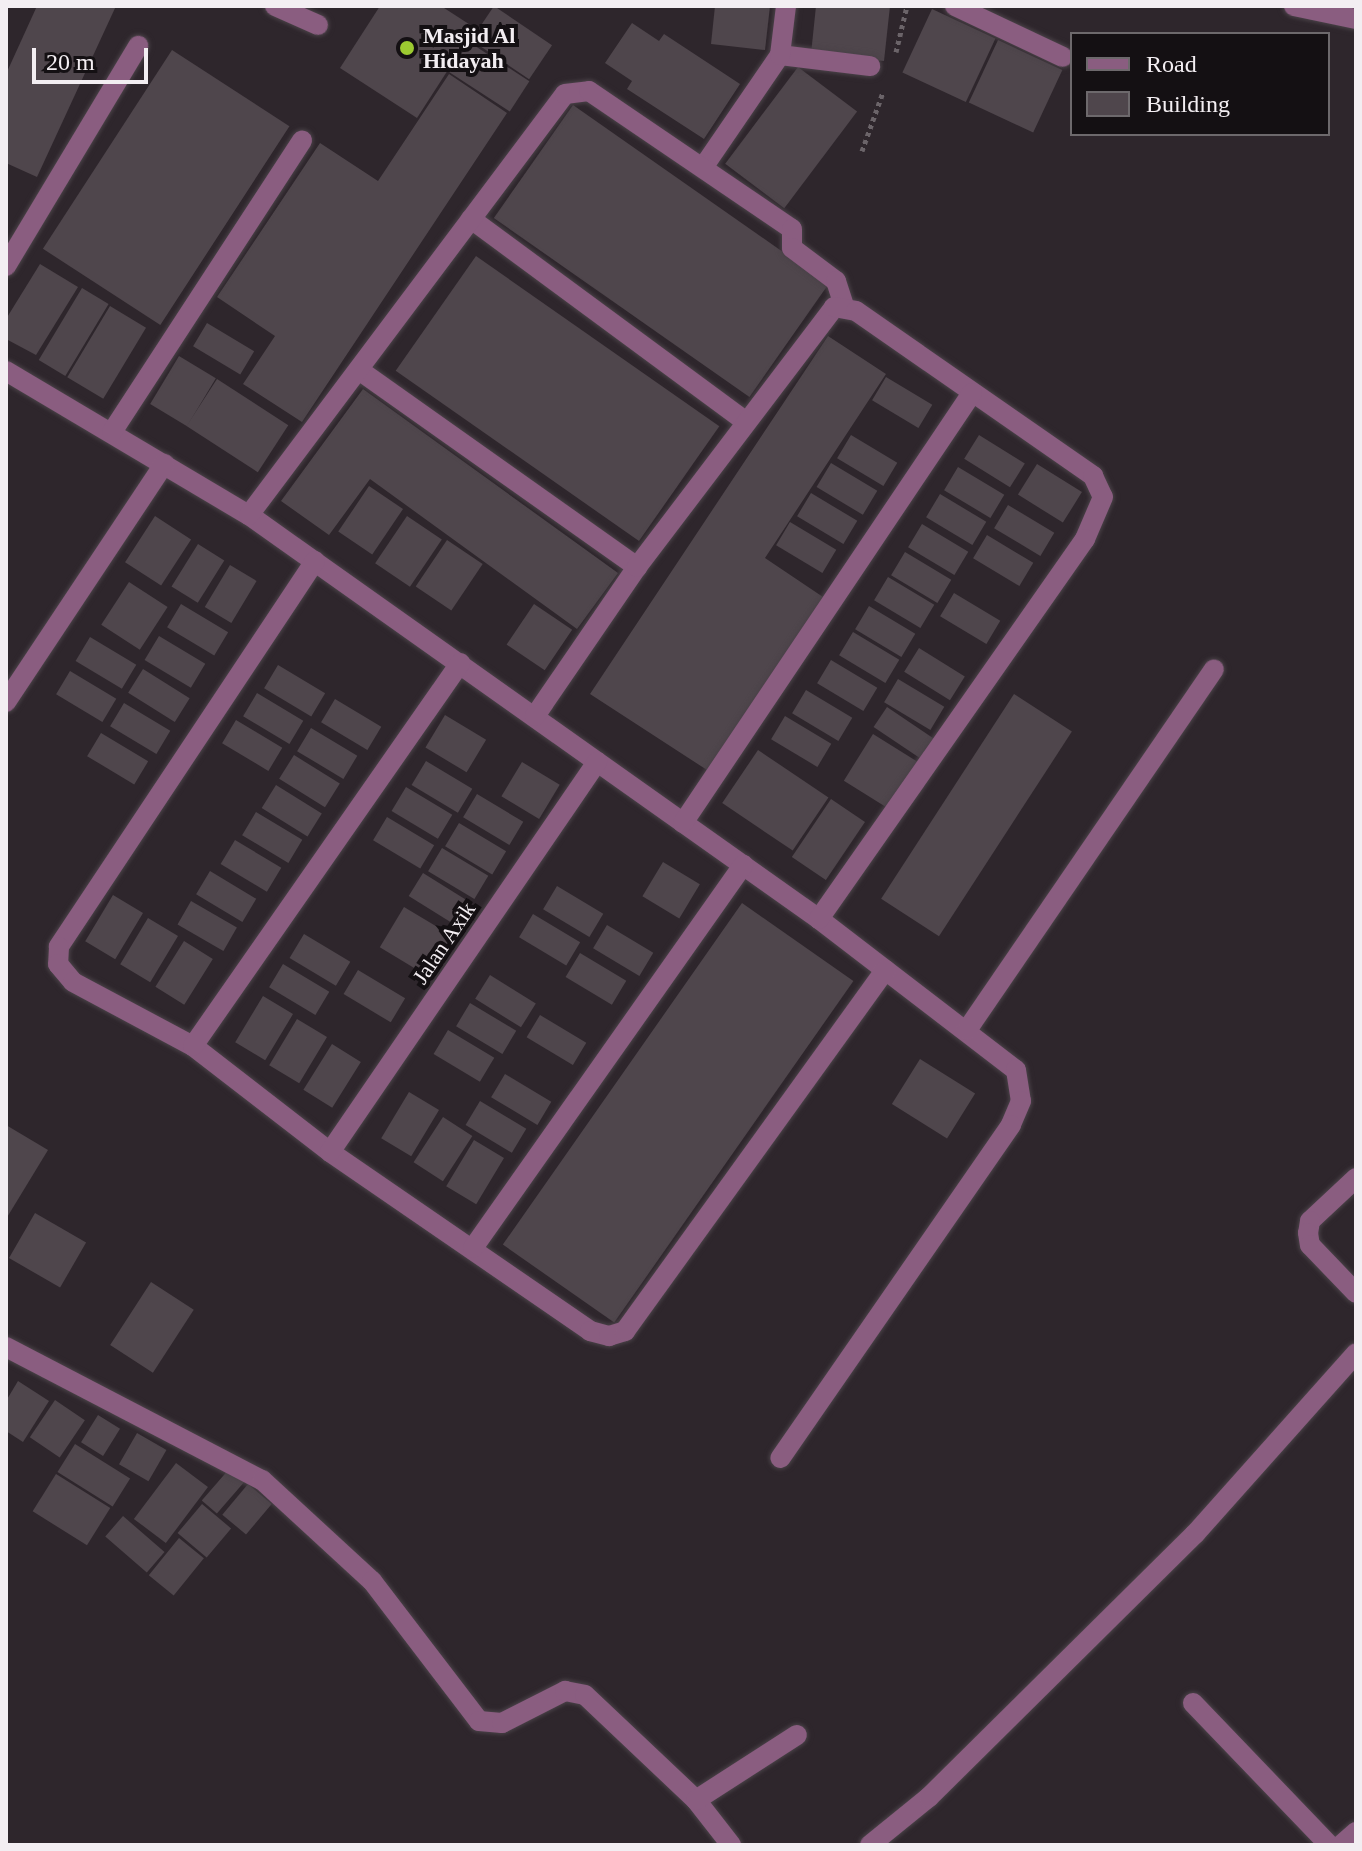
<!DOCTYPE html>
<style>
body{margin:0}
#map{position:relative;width:1362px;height:1851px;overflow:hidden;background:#2e262c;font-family:Georgia,serif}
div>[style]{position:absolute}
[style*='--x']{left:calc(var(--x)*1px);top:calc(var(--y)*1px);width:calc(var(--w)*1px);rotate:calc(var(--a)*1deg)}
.building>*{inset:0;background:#4f464c;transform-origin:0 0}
.path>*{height:5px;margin-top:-2.5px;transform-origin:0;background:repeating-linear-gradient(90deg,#6b6469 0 4px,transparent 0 8px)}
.roads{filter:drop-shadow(0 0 2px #4a4248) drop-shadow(0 0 2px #4a4248)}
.minor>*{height:20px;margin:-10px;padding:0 10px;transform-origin:10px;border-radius:10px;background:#8a5d80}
.dots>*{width:22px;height:22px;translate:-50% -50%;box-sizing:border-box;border:4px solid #141013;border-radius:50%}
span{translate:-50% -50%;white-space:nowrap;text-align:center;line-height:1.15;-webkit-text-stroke:8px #141013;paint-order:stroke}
.poi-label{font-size:22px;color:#f3eef2;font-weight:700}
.left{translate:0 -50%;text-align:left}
.street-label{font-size:22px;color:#f3eef2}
.frame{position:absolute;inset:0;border:8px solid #f3eef2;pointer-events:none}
.legend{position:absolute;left:1070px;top:32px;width:260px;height:104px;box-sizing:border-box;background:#141013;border:2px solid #6d696c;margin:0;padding:10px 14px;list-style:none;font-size:24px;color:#f3eef2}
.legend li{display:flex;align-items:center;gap:16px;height:40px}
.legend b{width:40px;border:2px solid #6d696c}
.scale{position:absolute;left:32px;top:48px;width:116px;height:36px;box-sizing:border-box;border:4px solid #f3eef2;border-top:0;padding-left:10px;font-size:24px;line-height:28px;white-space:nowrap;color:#f3eef2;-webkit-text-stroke:6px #141013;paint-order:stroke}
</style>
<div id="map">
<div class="building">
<div style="clip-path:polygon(37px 6px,116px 6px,37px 177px,6px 163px,6px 74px)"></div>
<div style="clip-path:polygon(380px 6px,441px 6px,475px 28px,417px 118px,340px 68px)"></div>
<div style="left:494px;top:6px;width:70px;height:41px;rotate:34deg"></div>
<div style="clip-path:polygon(715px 6px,770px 6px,765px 50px,711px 44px)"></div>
<div style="clip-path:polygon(816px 6px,890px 6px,884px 61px,811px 54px)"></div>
<div style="left:932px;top:9px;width:70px;height:70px;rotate:25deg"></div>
<div style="clip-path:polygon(632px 23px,659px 41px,664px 34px,740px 84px,704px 139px,627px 89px,632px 81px,605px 63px)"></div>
<div style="left:998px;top:40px;width:71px;height:69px;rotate:25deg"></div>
<div style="left:469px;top:42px;width:72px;height:36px;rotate:33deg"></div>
<div style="left:172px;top:50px;width:140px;height:237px;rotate:33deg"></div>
<div style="left:798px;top:67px;width:74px;height:121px;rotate:37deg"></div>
<div style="clip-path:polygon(449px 74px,507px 113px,302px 422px,243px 384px,275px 336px,217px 297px,320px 143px,378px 181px)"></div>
<div style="left:573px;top:105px;width:312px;height:138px;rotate:35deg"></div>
<div style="left:476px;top:256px;width:297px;height:140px;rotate:35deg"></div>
<div style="clip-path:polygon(40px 264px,78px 287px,36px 355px,6px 339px,6px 319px)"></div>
<div style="left:82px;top:288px;width:31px;height:84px;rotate:31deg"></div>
<div style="left:110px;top:306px;width:42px;height:83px;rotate:31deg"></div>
<div style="left:207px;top:323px;width:55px;height:27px;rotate:31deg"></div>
<div style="clip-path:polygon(828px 336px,886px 374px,765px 558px,823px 597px,707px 770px,590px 694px)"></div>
<div style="left:179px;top:356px;width:43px;height:56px;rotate:31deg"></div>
<div style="left:886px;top:377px;width:54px;height:27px;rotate:31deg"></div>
<div style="left:217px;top:379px;width:85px;height:56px;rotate:33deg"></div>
<div style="clip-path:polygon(363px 389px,618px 573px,577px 629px,370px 479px,329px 535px,281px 501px)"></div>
<div style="left:851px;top:435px;width:54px;height:27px;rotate:31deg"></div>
<div style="left:979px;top:435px;width:54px;height:28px;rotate:32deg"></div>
<div style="left:831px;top:463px;width:54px;height:28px;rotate:31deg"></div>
<div style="left:1037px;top:464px;width:53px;height:36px;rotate:32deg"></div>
<div style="left:958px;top:467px;width:54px;height:27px;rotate:31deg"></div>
<div style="left:369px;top:486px;width:41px;height:55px;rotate:34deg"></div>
<div style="left:811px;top:493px;width:54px;height:27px;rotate:31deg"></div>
<div style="left:940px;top:494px;width:54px;height:27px;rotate:31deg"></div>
<div style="left:1008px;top:505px;width:54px;height:27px;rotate:31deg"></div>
<div style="left:155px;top:516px;width:43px;height:55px;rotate:33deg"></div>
<div style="left:407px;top:516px;width:42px;height:57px;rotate:34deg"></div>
<div style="left:790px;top:522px;width:54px;height:27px;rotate:31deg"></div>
<div style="left:922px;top:524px;width:54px;height:27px;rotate:31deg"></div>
<div style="left:987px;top:535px;width:54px;height:27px;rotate:31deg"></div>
<div style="left:447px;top:540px;width:43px;height:56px;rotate:34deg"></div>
<div style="left:198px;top:544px;width:31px;height:50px;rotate:32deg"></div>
<div style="left:905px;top:552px;width:54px;height:27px;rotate:31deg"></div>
<div style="left:230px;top:565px;width:31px;height:49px;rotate:31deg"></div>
<div style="left:888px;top:577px;width:54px;height:27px;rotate:31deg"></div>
<div style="left:129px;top:582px;width:46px;height:51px;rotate:33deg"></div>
<div style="left:954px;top:593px;width:54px;height:27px;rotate:31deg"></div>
<div style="left:181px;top:604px;width:55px;height:27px;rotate:31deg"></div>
<div style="left:534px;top:604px;width:46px;height:49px;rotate:34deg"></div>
<div style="left:869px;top:606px;width:54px;height:27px;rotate:31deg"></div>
<div style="left:853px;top:632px;width:54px;height:27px;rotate:31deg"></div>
<div style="left:159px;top:636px;width:54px;height:28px;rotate:31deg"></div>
<div style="left:90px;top:637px;width:54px;height:28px;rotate:31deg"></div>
<div style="left:919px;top:648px;width:54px;height:28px;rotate:32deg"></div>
<div style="left:831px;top:660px;width:54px;height:27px;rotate:31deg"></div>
<div style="left:278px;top:665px;width:55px;height:27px;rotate:31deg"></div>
<div style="left:143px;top:669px;width:55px;height:28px;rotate:32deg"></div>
<div style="left:70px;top:671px;width:54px;height:27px;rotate:31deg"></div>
<div style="left:898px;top:679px;width:54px;height:27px;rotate:31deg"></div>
<div style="left:806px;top:690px;width:54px;height:27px;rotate:31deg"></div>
<div style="left:257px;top:693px;width:54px;height:27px;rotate:31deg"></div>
<div style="left:1014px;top:694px;width:69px;height:244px;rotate:33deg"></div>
<div style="left:335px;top:699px;width:54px;height:27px;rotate:31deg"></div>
<div style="left:124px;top:703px;width:54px;height:27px;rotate:31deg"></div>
<div style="left:887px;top:707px;width:58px;height:24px;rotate:34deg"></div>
<div style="left:445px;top:715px;width:48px;height:38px;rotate:31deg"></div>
<div style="left:785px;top:716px;width:54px;height:27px;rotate:31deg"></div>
<div style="left:236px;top:720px;width:54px;height:27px;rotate:31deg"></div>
<div style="left:311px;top:728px;width:54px;height:27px;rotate:31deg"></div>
<div style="left:101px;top:733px;width:55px;height:27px;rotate:31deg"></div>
<div style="left:873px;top:734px;width:52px;height:55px;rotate:32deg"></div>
<div style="left:758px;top:750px;width:85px;height:64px;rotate:34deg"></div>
<div style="left:294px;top:755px;width:54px;height:28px;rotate:32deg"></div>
<div style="left:426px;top:761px;width:54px;height:28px;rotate:31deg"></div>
<div style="left:522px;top:762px;width:44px;height:40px;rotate:31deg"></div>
<div style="left:276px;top:785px;width:54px;height:27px;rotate:32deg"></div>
<div style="left:406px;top:787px;width:54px;height:28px;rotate:31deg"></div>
<div style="left:477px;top:794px;width:54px;height:27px;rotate:31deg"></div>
<div style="left:831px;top:799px;width:41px;height:70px;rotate:34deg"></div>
<div style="left:256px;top:812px;width:54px;height:27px;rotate:31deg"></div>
<div style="left:387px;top:817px;width:55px;height:27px;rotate:31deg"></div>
<div style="left:459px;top:823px;width:55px;height:27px;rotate:31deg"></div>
<div style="left:235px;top:840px;width:54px;height:28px;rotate:31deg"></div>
<div style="left:442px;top:848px;width:54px;height:27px;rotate:31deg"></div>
<div style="left:663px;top:862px;width:43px;height:40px;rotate:31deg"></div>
<div style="left:210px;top:871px;width:54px;height:27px;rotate:31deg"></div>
<div style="left:423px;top:873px;width:54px;height:27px;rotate:32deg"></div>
<div style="left:557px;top:886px;width:54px;height:27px;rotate:31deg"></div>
<div style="left:113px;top:895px;width:35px;height:54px;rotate:31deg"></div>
<div style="left:191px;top:901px;width:53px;height:27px;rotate:30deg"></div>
<div style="left:742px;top:903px;width:136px;height:417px;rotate:35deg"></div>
<div style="left:404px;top:907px;width:58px;height:47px;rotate:31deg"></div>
<div style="left:533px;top:914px;width:55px;height:27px;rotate:31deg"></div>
<div style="left:148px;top:918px;width:35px;height:54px;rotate:31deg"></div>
<div style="left:607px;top:925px;width:54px;height:27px;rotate:31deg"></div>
<div style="left:304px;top:934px;width:54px;height:28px;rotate:31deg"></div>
<div style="left:184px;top:941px;width:34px;height:54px;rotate:32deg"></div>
<div style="left:580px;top:953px;width:54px;height:28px;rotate:31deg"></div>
<div style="left:283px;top:964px;width:54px;height:27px;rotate:31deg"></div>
<div style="left:358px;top:970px;width:55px;height:28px;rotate:31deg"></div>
<div style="left:490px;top:975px;width:54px;height:28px;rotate:32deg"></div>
<div style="left:263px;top:996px;width:35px;height:54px;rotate:31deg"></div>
<div style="left:470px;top:1003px;width:54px;height:27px;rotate:31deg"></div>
<div style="left:540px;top:1015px;width:54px;height:26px;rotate:31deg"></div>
<div style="left:297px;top:1019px;width:35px;height:54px;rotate:31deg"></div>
<div style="left:448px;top:1030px;width:54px;height:28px;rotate:31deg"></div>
<div style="left:332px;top:1044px;width:34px;height:54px;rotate:32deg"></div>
<div style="left:920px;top:1059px;width:65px;height:53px;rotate:32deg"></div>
<div style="left:505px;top:1074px;width:54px;height:27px;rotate:31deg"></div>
<div style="left:409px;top:1092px;width:35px;height:54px;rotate:31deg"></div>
<div style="left:480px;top:1101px;width:54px;height:28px;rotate:31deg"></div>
<div style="left:443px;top:1117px;width:35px;height:54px;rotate:33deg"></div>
<div style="clip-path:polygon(6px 1125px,48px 1150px,6px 1219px)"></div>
<div style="left:474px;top:1140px;width:35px;height:54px;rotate:31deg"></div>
<div style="left:35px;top:1213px;width:59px;height:52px;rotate:30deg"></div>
<div style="left:151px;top:1282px;width:51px;height:75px;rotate:33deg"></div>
<div style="clip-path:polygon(18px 1381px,49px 1401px,23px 1442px,6px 1431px,6px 1401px)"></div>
<div style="left:55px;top:1400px;width:36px;height:45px;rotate:34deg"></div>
<div style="left:98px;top:1415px;width:26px;height:32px;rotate:32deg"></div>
<div style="left:137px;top:1433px;width:34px;height:36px;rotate:30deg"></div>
<div style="left:75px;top:1444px;width:65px;height:33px;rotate:32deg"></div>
<div style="left:176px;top:1463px;width:40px;height:70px;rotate:37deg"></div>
<div style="left:230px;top:1468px;width:20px;height:43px;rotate:41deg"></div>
<div style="left:56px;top:1474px;width:64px;height:44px;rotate:32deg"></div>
<div style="left:248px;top:1484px;width:31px;height:40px;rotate:40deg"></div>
<div style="left:202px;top:1504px;width:38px;height:38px;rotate:40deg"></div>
<div style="left:123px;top:1516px;width:55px;height:27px;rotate:41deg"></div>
<div style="left:179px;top:1538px;width:32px;height:48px;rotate:39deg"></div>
</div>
<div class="path">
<div style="--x:896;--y:52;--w:47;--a:-76.6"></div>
<div style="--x:862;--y:151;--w:63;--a:-70.4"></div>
</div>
<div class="roads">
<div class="minor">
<div style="--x:275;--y:6;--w:47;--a:23.8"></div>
<div style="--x:955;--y:6;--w:119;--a:25.3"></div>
<div style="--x:1294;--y:6;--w:63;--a:11.8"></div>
<div style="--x:780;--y:55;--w:91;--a:7"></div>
<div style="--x:704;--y:166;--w:135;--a:-55.6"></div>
<div style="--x:780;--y:55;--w:49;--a:-83"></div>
<div style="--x:471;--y:219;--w:339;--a:36.4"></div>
<div style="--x:6;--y:266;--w:257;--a:-59"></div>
<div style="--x:359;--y:370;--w:341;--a:35.3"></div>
<div style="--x:6;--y:371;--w:282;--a:30.7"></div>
<div style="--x:249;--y:515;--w:699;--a:35.33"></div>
<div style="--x:819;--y:919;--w:248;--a:37.5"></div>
<div style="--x:1016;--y:1070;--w:31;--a:81"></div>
<div style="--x:1021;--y:1101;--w:26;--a:113"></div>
<div style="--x:1011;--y:1125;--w:405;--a:124.7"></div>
<div style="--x:112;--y:432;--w:348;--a:-56.9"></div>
<div style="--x:249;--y:515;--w:526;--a:-53.11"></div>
<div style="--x:565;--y:94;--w:24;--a:-7"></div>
<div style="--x:589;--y:91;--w:245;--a:34.2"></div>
<div style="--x:792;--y:229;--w:19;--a:90"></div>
<div style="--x:792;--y:248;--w:55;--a:36.9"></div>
<div style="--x:836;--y:281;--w:26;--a:72"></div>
<div style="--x:315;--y:561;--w:463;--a:123.6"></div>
<div style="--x:59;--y:947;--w:17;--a:93"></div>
<div style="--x:58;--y:964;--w:23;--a:50"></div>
<div style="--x:73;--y:982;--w:136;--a:28.1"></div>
<div style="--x:193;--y:1046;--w:173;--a:37.7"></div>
<div style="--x:330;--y:1152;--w:316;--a:34.5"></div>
<div style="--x:590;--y:1331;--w:20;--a:15"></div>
<div style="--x:609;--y:1336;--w:17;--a:-17"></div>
<div style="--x:625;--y:1331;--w:445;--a:-54.2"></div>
<div style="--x:6;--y:702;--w:286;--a:-56.4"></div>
<div style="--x:535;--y:716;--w:181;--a:-55.6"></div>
<div style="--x:637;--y:567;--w:326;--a:-52.8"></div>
<div style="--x:834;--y:307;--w:22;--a:10"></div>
<div style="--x:856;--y:311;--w:289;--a:34.8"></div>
<div style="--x:1093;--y:476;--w:23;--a:65"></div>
<div style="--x:1103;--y:497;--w:46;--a:113.2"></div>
<div style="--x:1085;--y:539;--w:464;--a:125"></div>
<div style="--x:683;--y:823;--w:518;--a:-56.1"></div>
<div style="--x:967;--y:1030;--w:437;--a:-55.6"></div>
<div style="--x:193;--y:1046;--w:467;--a:-55.1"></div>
<div style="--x:330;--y:1152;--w:473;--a:-55.6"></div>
<div style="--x:1356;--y:1178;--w:63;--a:136.9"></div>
<div style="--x:1310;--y:1221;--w:12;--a:99"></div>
<div style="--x:1308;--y:1233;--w:12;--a:81"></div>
<div style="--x:1310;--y:1245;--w:66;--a:46.2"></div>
<div style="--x:473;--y:1248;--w:469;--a:-54.8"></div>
<div style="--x:6;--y:1347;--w:288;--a:27.5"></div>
<div style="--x:262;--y:1480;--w:149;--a:42.6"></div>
<div style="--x:372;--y:1581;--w:176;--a:52.6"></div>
<div style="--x:479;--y:1721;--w:23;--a:5"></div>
<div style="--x:502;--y:1723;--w:71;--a:-26.9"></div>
<div style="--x:565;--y:1691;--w:20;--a:11"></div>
<div style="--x:585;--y:1695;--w:153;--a:43.4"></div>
<div style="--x:696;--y:1800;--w:57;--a:52.1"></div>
<div style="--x:1193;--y:1703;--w:197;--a:46.2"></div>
<div style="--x:696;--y:1800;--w:120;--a:-32.8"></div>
<div style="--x:870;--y:1845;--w:76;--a:-39.1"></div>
<div style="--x:929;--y:1797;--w:374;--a:-44.7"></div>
<div style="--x:1195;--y:1534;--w:242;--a:-48.3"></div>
<div style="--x:1341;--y:1845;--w:20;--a:-41"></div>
</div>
</div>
<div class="dots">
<div style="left:407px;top:48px;background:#9cca31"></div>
</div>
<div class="poi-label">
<span class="left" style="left:423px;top:48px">Masjid Al<br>Hidayah</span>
</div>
<div class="street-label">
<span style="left:444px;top:943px;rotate:-56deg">Jalan Axik</span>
</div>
<div class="frame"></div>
<ul class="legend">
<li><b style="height:10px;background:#8a5d80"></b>Road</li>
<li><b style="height:22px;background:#4f464c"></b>Building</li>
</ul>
<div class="scale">20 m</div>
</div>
